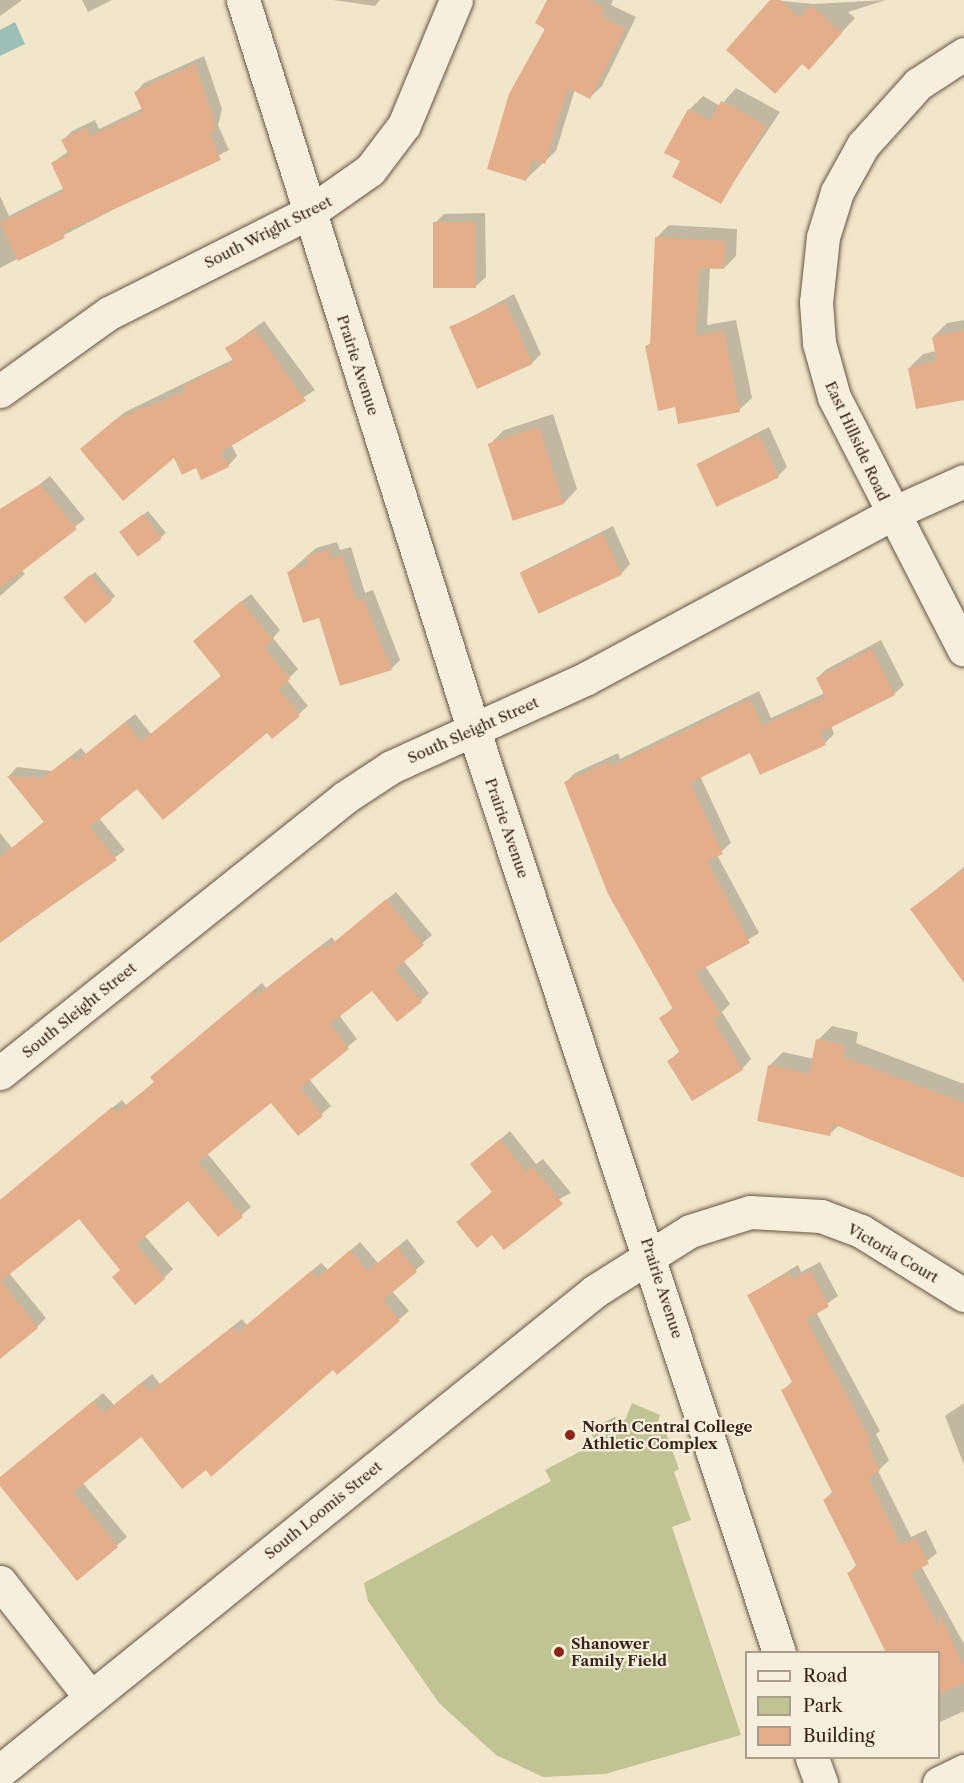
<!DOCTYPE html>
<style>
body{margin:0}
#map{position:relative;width:964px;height:1783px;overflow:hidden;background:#f2e6ca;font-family:"Libre Caslon Text",serif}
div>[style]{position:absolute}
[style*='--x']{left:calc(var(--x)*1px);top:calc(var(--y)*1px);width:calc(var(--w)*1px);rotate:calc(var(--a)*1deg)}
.green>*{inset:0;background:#c0c392}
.water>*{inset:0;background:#9bc0b7}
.shadow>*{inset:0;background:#0003}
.building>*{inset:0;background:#e5ae8a;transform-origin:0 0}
.roads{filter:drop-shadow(0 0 2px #675442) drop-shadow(0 0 2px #675442)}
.street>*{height:33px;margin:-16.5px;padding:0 16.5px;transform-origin:16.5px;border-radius:16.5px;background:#f7efdd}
.dots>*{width:16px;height:16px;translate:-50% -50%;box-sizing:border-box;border:3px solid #f7efdd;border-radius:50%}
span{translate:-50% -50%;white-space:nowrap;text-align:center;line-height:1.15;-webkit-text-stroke:4.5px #f7efdd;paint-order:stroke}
.street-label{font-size:15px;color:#392314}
.poi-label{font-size:15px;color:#392314;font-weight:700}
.left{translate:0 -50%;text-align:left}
.legend{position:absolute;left:745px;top:1651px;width:195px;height:108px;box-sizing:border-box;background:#f7efdd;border:2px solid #ab9d8d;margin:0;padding:8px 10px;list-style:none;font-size:18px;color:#392314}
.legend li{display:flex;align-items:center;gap:12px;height:30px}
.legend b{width:30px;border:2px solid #ab9d8d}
</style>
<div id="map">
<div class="green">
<div style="clip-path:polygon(632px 1403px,660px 1415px,656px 1429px,666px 1433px,679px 1469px,674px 1472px,691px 1520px,672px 1527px,741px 1735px,605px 1774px,543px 1777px,496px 1755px,439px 1703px,368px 1601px,364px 1583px,551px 1481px,545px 1470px,596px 1443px,589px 1429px,615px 1417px,625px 1420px)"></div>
</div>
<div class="water">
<div style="clip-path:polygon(15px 22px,25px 44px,0 56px,0 30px)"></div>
</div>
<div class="shadow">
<div style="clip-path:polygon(0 0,21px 0,21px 1px,0 16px)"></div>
<div style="clip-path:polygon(82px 0,112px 0,88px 12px)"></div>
<div style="clip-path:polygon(333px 0,380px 0,375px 6px)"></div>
<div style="clip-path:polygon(548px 0,613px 0,611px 5px,636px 17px,602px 86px,590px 97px,575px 89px,556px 151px,525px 180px)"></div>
<div style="clip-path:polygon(772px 0,814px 4px,886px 0,848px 12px,855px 18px,822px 54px,803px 63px,775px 92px)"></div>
<div style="clip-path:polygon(204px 56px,222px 109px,218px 125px,229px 150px,0 268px,0 196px,9px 216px,64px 188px,52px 163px,69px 151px,63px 140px,72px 131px,95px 120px,99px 129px,143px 108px,136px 92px,144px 83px)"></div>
<div style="clip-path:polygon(736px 88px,780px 112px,720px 202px,682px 161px,689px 110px,703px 96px,720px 106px)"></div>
<div style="clip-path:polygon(485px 213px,486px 277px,476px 286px,435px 223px,444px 214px)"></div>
<div style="clip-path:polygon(669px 225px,737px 229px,736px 256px,724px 268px,710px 267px,707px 325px,736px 320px,752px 398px,739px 410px,676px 405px,646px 347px,652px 341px,657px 237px)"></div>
<div style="clip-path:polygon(514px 294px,541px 354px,532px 363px,451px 328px)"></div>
<div style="clip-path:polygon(964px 320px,964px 398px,909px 368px,923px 354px,936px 351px,933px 337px,947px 323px)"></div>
<div style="clip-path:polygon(264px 321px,315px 390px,231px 444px,237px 456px,228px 466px,197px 466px,175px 456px,91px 440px,125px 412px,234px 359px,227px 348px)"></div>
<div style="clip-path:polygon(553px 414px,577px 489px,564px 503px,514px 519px,490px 444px,504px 430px)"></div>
<div style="clip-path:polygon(769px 427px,787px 467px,778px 476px,697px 464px)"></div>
<div style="clip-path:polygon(50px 476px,85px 519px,21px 569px,25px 574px,0 596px,0 516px)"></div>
<div style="clip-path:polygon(148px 511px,166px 533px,140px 555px,126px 529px)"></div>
<div style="clip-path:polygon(613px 526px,630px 564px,621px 574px,521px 572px)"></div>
<div style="clip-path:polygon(337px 542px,340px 550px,351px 547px,365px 593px,373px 590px,400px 660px,391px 669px,320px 616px,289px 572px,316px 548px)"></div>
<div style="clip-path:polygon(95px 572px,115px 596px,111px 600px,69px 593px)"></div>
<div style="clip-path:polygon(251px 594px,280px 630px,273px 638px,298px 669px,287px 680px,308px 706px,272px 737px,267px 731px,138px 787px,99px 818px,125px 850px,0 943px,0 833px,12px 848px,45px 821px,9px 776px,17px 767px,52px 771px,81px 748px,86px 754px,135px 714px,151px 734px,222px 675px,204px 632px)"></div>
<div style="clip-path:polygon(881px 640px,904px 685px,894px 694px,831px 726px,834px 734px,825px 743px,751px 751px,700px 776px,731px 843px,717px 855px,759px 933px,705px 966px,730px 1004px,722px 1012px,751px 1059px,742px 1069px,669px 1061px,681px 1050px,661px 1018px,674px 1007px,566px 782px,575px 773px,618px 753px,620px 759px,759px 691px,771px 718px,825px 693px,817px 678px,827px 669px)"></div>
<div style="clip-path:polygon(964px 867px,964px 956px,912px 909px)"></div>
<div style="clip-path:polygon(396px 892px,432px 935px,403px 960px,429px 993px,421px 1001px,372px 989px,339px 1015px,357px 1039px,309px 1079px,331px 1106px,298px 1134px,271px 1101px,207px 1153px,251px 1207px,218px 1235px,189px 1199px,144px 1235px,173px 1269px,164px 1278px,80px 1217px,9px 1273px,46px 1318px,37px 1327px,0 1339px,0 1200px,122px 1100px,126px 1105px,156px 1081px,161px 1068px,262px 983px,266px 988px,332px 937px,335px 942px)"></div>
<div style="clip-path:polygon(832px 1026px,858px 1032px,856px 1043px,964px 1084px,964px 1176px,839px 1125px,830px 1134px,769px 1066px,783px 1052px,814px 1059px,818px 1040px)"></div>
<div style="clip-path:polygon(510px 1131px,536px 1164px,543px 1159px,571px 1193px,492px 1233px,458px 1222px,493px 1191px,472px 1164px)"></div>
<div style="clip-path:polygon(407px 1239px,425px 1262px,392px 1291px,409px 1311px,337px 1373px,333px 1368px,206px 1467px,141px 1434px,82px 1482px,127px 1537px,77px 1579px,0 1484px,7px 1472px,103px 1393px,114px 1405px,152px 1374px,160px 1384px,242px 1319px,247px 1325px,321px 1263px,328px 1270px,360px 1242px,378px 1263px)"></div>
<div style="clip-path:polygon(820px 1262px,838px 1296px,816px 1312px,880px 1431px,876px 1434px,889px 1460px,878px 1471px,911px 1537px,926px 1530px,937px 1553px,921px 1566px,964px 1644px,964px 1711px,938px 1723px,938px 1652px,849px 1573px,857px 1564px,824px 1500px,833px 1491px,783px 1390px,793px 1381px,749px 1295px,798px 1265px,801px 1272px)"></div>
<div style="clip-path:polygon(964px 1403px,964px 1465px,945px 1416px)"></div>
</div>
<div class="building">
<div style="clip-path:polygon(547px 0,588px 0,604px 8px,601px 16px,625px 29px,590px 99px,568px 88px,545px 164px,532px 160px,526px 181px,487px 169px,509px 94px,545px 29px,535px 23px)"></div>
<div style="clip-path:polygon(770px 0,780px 0,800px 18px,811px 5px,842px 33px,809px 70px,802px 64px,775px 94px,726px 50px)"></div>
<div style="clip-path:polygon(195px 64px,213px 118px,215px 130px,209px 133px,221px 160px,62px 233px,65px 238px,18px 261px,0 223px,64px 191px,51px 163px,69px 155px,61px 140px,86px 128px,90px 136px,143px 112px,134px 92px)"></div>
<div style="clip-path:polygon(721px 101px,767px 126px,721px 204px,672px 177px,680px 161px,664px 153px,688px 109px,710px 121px)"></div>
<div style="left:433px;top:222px;width:43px;height:66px"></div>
<div style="clip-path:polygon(655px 237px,726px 241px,724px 269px,699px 268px,696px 336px,724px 331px,740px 412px,678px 424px,675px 407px,658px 411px,645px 346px,650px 345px)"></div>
<div style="left:505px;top:302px;width:68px;height:61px;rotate:66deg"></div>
<div style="clip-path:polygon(255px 330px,306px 401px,221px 452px,229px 467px,201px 480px,196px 468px,182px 475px,174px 458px,123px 501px,80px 449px,115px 420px,186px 391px,183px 386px,234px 362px,225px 348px)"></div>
<div style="clip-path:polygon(964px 330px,964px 400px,916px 409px,908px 368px,937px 361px,932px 337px)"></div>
<div style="left:539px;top:427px;width:81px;height:54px;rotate:72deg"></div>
<div style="left:759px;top:435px;width:47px;height:69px;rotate:65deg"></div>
<div style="clip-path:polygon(40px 484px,77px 529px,0 588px,0 509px)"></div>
<div style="left:143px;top:514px;width:31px;height:30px;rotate:53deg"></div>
<div style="left:603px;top:534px;width:45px;height:92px;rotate:65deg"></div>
<div style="clip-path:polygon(328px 550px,331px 559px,342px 555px,356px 601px,363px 599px,392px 670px,340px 686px,319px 618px,303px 623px,287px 572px,308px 565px,305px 557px)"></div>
<div style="left:90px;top:575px;width:34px;height:35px;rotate:50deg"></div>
<div style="clip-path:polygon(241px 601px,273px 640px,264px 647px,290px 679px,279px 689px,300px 716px,272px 739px,267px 733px,163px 820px,137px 789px,90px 827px,117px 860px,0 942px,0 857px,44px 822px,7px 776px,41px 779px,71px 756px,76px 762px,125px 722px,141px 742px,221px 676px,193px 641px)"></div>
<div style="clip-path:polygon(872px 649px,895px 695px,820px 733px,826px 745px,760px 775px,750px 753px,690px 783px,723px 854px,707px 861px,750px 943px,695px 973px,721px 1015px,713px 1020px,743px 1070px,692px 1101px,667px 1061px,680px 1053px,659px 1018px,673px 1009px,608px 894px,564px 782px,609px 762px,611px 767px,750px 699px,762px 726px,825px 697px,816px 678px)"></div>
<div style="clip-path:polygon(964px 869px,964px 983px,910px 909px)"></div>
<div style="clip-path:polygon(386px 899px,424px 945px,395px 969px,422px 1002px,397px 1022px,372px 991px,330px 1024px,349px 1049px,300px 1088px,323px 1116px,298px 1136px,271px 1103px,198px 1162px,243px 1217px,218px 1237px,188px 1201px,136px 1244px,165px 1279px,135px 1305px,112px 1277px,120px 1270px,79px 1219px,1px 1281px,38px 1328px,0 1359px,0 1200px,112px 1107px,117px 1113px,154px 1082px,150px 1077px,253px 991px,257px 996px,322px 945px,326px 949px)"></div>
<div style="clip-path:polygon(816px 1039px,845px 1045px,843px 1057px,964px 1103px,964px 1178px,833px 1124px,830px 1136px,757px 1121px,768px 1065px,809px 1074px)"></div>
<div style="clip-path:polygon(500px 1139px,526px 1172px,533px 1167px,563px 1204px,504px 1250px,492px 1235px,477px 1248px,456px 1222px,492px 1192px,470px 1164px)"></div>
<div style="clip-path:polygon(397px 1247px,417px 1272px,383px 1300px,400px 1321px,337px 1375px,333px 1370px,211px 1477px,206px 1470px,182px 1489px,141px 1437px,73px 1492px,118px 1547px,77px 1581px,0 1486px,0 1477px,93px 1401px,104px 1413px,142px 1382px,150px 1392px,232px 1327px,237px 1333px,311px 1271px,318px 1278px,350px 1250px,368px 1271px)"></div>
<div style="clip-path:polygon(811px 1271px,829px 1307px,806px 1319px,871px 1441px,867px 1443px,880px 1471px,868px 1478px,901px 1545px,916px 1538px,929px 1564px,911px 1573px,939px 1628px,939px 1612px,964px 1667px,964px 1683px,939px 1694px,939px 1653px,886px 1653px,847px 1573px,857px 1567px,823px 1500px,833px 1494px,781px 1390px,793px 1384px,747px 1295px,789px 1273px,792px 1280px)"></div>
</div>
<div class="roads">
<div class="street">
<div style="--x:243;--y:0;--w:763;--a:72.47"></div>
<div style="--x:473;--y:728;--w:973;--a:71.68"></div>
<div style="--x:964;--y:54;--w:55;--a:146.9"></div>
<div style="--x:918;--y:84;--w:82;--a:132"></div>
<div style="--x:863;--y:145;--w:54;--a:119"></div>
<div style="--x:837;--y:192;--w:47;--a:107.3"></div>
<div style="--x:823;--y:237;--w:65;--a:96.1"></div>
<div style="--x:816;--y:302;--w:41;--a:85.8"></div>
<div style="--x:819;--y:343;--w:56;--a:74.5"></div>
<div style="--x:834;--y:397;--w:284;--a:62.8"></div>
<div style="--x:0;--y:391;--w:134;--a:-35.6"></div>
<div style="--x:109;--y:313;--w:225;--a:-26.7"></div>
<div style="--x:310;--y:212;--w:73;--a:-35"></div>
<div style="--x:370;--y:170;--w:56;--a:-52.9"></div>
<div style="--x:404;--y:125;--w:135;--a:-67.4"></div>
<div style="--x:0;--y:1073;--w:440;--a:-38.6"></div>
<div style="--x:344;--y:798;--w:56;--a:-33.4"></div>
<div style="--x:391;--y:767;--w:215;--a:-24.4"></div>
<div style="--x:587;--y:678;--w:345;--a:-28.3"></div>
<div style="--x:891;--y:514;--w:80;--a:-24.3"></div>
<div style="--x:0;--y:1582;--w:147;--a:51.9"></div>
<div style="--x:812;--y:1758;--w:27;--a:70"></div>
<div style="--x:0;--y:1771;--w:764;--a:-38.89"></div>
<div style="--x:595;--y:1291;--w:112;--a:-32.3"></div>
<div style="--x:690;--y:1231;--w:63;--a:-17.6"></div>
<div style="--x:750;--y:1212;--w:71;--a:3.2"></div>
<div style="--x:821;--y:1216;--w:43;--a:20.6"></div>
<div style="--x:861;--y:1231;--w:121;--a:31.9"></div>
<div style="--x:939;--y:1783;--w:28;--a:-26"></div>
</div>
</div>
<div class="dots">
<div style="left:570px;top:1435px;background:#8f2418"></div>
<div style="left:559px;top:1652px;background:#8f2418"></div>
</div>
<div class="street-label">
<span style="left:268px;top:232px;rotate:-27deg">South Wright Street</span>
<span style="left:358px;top:365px;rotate:72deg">Prairie Avenue</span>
<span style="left:857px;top:441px;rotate:65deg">East Hillside Road</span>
<span style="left:473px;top:730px;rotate:-24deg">South Sleight Street</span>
<span style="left:507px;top:828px;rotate:71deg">Prairie Avenue</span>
<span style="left:79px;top:1010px;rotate:-39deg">South Sleight Street</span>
<span style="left:893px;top:1253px;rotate:30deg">Victoria Court</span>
<span style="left:662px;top:1288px;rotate:72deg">Prairie Avenue</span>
<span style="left:323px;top:1510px;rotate:-39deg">South Loomis Street</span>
</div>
<div class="poi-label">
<span class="left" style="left:582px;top:1435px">North Central College<br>Athletic Complex</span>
<span class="left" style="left:571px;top:1652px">Shanower<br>Family Field</span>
</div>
<ul class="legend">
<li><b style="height:8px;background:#f7efdd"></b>Road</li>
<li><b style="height:16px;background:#c0c392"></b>Park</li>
<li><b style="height:16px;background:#e5ae8a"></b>Building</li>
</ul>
</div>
